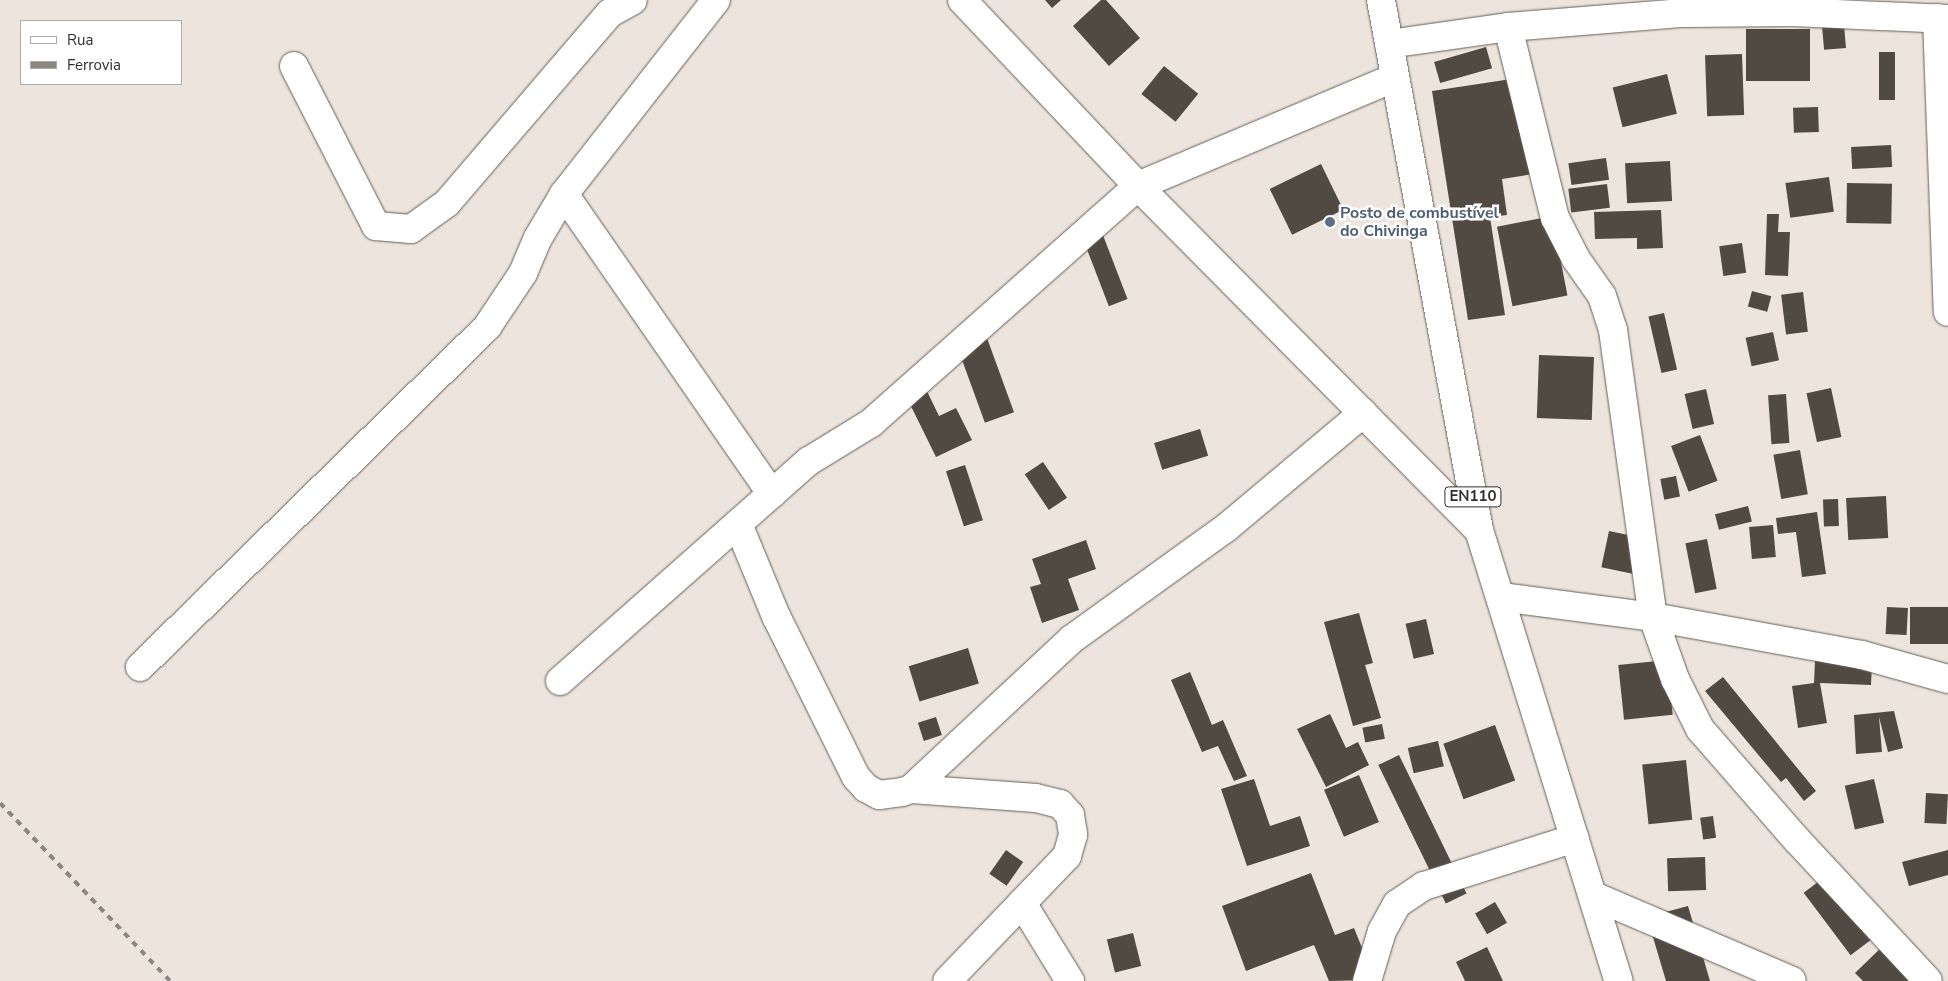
<!DOCTYPE html>
<meta charset="utf-8">
<style>
body{margin:0}
#map{position:relative;width:1948px;height:981px;overflow:hidden;background:#ede5dd;font-family:"Nunito Sans",sans-serif}
div>[style]{position:absolute}
[style*='--x']{left:calc(var(--x)*1px);top:calc(var(--y)*1px);width:calc(var(--w)*1px);rotate:calc(var(--a)*1deg)}
.building>*{inset:0;background:#504a43;transform-origin:0 0}
.roads{filter:drop-shadow(0 0 1px #665f58) drop-shadow(0 0 1px #665f58)}
.minor>*{height:28px;margin:-14px;padding:0 14px;transform-origin:14px;border-radius:14px;background:#fff}
.primary>*{height:28px;margin:-14px;padding:0 14px;transform-origin:14px;border-radius:14px;background:#fff}
.rail>*{height:4px;margin-top:-2px;transform-origin:0;background:repeating-linear-gradient(90deg,#8c8781 0 6px,transparent 0 12px)}
.dots>*{width:14px;height:14px;translate:-50% -50%;box-sizing:border-box;border:2px solid #fff;border-radius:50%}
span{translate:-50% -50%;white-space:nowrap;text-align:center;line-height:1.15;-webkit-text-stroke:5px #fff;paint-order:stroke}
.shield-label span{padding:1px 4px;background:#fff;border:1px solid;border-radius:4px;-webkit-text-stroke-width:0}
.shield-label{font-size:15px;color:#312e2b;font-weight:700}
.service-label{font-size:16px;color:#4e5e75;font-weight:700}
.left{translate:0 -50%;text-align:left}
.legend{position:absolute;left:20px;top:20px;width:162px;height:65px;box-sizing:border-box;background:#fff;border:1px solid #adabaa;margin:0;padding:6px 9px;list-style:none;font-size:15px;color:#312e2b}
.legend li{display:flex;align-items:center;gap:10px;height:25px}
.legend b{width:25px;border:1px solid #adabaa}
</style>
<div id="map">
<div class="building">
<div style="clip-path:polygon(1045px 0,1061px 0,1052px 8px)"></div>
<div style="clip-path:polygon(1101px 0,1106px 0,1140px 38px,1109px 66px,1073px 26px)"></div>
<div style="left:1844px;top:25px;width:23px;height:22px;rotate:85deg"></div>
<div style="left:1810px;top:29px;width:52px;height:64px;rotate:90deg"></div>
<div style="left:1486px;top:47px;width:22px;height:54px;rotate:74deg"></div>
<div style="left:1879px;top:52px;width:16px;height:48px"></div>
<div style="left:1742px;top:54px;width:61px;height:37px;rotate:88deg"></div>
<div style="left:1164px;top:66px;width:44px;height:36px;rotate:39deg"></div>
<div style="left:1667px;top:74px;width:41px;height:56px;rotate:76deg"></div>
<div style="clip-path:polygon(1518px 78px,1533px 174px,1502px 179px,1507px 215px,1490px 217px,1505px 315px,1468px 320px,1432px 91px)"></div>
<div style="left:1818px;top:107px;width:25px;height:25px;rotate:88deg"></div>
<div style="left:1891px;top:145px;width:22px;height:40px;rotate:87deg"></div>
<div style="left:1606px;top:158px;width:22px;height:38px;rotate:82deg"></div>
<div style="left:1670px;top:161px;width:40px;height:45px;rotate:87deg"></div>
<div style="left:1321px;top:164px;width:51px;height:57px;rotate:64deg"></div>
<div style="left:1829px;top:177px;width:35px;height:44px;rotate:82deg"></div>
<div style="left:1847px;top:183px;width:45px;height:40px;rotate:1deg"></div>
<div style="left:1607px;top:184px;width:24px;height:39px;rotate:83deg"></div>
<div style="clip-path:polygon(1661px 210px,1663px 248px,1637px 249px,1637px 238px,1595px 239px,1594px 212px)"></div>
<div style="clip-path:polygon(1767px 214px,1779px 214px,1778px 232px,1790px 232px,1788px 276px,1765px 275px)"></div>
<div style="left:1552px;top:216px;width:81px;height:56px;rotate:79deg"></div>
<div style="left:1101px;top:230px;width:74px;height:20px;rotate:69deg"></div>
<div style="left:1742px;top:243px;width:30px;height:23px;rotate:82deg"></div>
<div style="left:1752px;top:291px;width:20px;height:16px;rotate:15deg"></div>
<div style="left:1803px;top:292px;width:40px;height:22px;rotate:83deg"></div>
<div style="left:1664px;top:313px;width:58px;height:16px;rotate:77deg"></div>
<div style="left:1773px;top:332px;width:29px;height:28px;rotate:78deg"></div>
<div style="left:987px;top:338px;width:79px;height:31px;rotate:70deg"></div>
<div style="left:1539px;top:355px;width:55px;height:63px;rotate:2deg"></div>
<div style="clip-path:polygon(924px 385px,939px 416px,956px 408px,972px 440px,936px 457px,905px 394px)"></div>
<div style="left:1831px;top:388px;width:50px;height:25px;rotate:78deg"></div>
<div style="left:1706px;top:389px;width:36px;height:22px;rotate:77deg"></div>
<div style="left:1786px;top:394px;width:49px;height:18px;rotate:86deg"></div>
<div style="left:1200px;top:429px;width:28px;height:48px;rotate:73deg"></div>
<div style="left:1700px;top:435px;width:49px;height:31px;rotate:69deg"></div>
<div style="left:1800px;top:450px;width:45px;height:27px;rotate:80deg"></div>
<div style="left:1043px;top:462px;width:43px;height:22px;rotate:56deg"></div>
<div style="left:965px;top:465px;width:58px;height:20px;rotate:72deg"></div>
<div style="left:1676px;top:476px;width:21px;height:16px;rotate:79deg"></div>
<div style="left:1886px;top:496px;width:42px;height:40px;rotate:87deg"></div>
<div style="left:1838px;top:499px;width:27px;height:15px;rotate:88deg"></div>
<div style="left:1748px;top:506px;width:16px;height:34px;rotate:76deg"></div>
<div style="clip-path:polygon(1817px 512px,1826px 574px,1802px 577px,1796px 532px,1778px 534px,1776px 518px)"></div>
<div style="left:1773px;top:525px;width:32px;height:24px;rotate:85deg"></div>
<div style="left:1609px;top:531px;width:33px;height:37px;rotate:12deg"></div>
<div style="left:1707px;top:539px;width:51px;height:22px;rotate:79deg"></div>
<div style="clip-path:polygon(1086px 540px,1096px 569px,1068px 579px,1079px 610px,1042px 623px,1030px 587px,1041px 584px,1032px 559px)"></div>
<div style="left:1887px;top:607px;width:21px;height:27px;rotate:3deg"></div>
<div style="left:1948px;top:607px;width:37px;height:38px;rotate:90deg"></div>
<div style="clip-path:polygon(1359px 613px,1373px 663px,1365px 665px,1381px 718px,1353px 726px,1324px 622px)"></div>
<div style="left:1426px;top:619px;width:36px;height:21px;rotate:77deg"></div>
<div style="left:968px;top:648px;width:37px;height:62px;rotate:73deg"></div>
<div style="left:1667px;top:660px;width:55px;height:49px;rotate:84deg"></div>
<div style="clip-path:polygon(1815px 660px,1872px 663px,1871px 685px,1820px 683px,1827px 723px,1798px 728px,1792px 686px,1814px 683px)"></div>
<div style="clip-path:polygon(1190px 672px,1212px 725px,1223px 720px,1247px 776px,1234px 781px,1218px 746px,1202px 752px,1171px 680px)"></div>
<div style="clip-path:polygon(1723px 677px,1816px 791px,1804px 801px,1786px 778px,1781px 782px,1705px 691px)"></div>
<div style="clip-path:polygon(1894px 711px,1903px 748px,1888px 752px,1879px 717px,1882px 752px,1856px 754px,1854px 715px)"></div>
<div style="clip-path:polygon(1330px 714px,1346px 748px,1358px 742px,1369px 765px,1326px 787px,1297px 729px)"></div>
<div style="left:936px;top:717px;width:19px;height:19px;rotate:72deg"></div>
<div style="left:1382px;top:724px;width:15px;height:20px;rotate:79deg"></div>
<div style="left:1495px;top:725px;width:59px;height:55px;rotate:70deg"></div>
<div style="left:1438px;top:741px;width:26px;height:31px;rotate:77deg"></div>
<div style="left:1399px;top:755px;width:154px;height:23px;rotate:64deg"></div>
<div style="left:1686px;top:760px;width:60px;height:44px;rotate:84deg"></div>
<div style="left:1359px;top:775px;width:51px;height:38px;rotate:67deg"></div>
<div style="clip-path:polygon(1254px 779px,1270px 826px,1300px 816px,1310px 846px,1247px 866px,1221px 789px)"></div>
<div style="left:1874px;top:779px;width:45px;height:30px;rotate:77deg"></div>
<div style="left:1926px;top:793px;width:22px;height:30px;rotate:3deg"></div>
<div style="left:1713px;top:816px;width:22px;height:13px;rotate:82deg"></div>
<div style="left:1006px;top:850px;width:21px;height:29px;rotate:35deg"></div>
<div style="clip-path:polygon(1948px 850px,1948px 875px,1909px 886px,1902px 862px)"></div>
<div style="left:1705px;top:857px;width:33px;height:38px;rotate:88deg"></div>
<div style="left:1834px;top:870px;width:78px;height:38px;rotate:53deg"></div>
<div style="clip-path:polygon(1311px 873px,1335px 935px,1354px 928px,1375px 980px,1329px 981px,1314px 945px,1246px 971px,1222px 906px)"></div>
<div style="left:1495px;top:902px;width:24px;height:23px;rotate:60deg"></div>
<div style="clip-path:polygon(1688px 906px,1710px 981px,1666px 981px,1647px 917px)"></div>
<div style="left:1133px;top:933px;width:34px;height:27px;rotate:76deg"></div>
<div style="clip-path:polygon(1887px 942px,1925px 981px,1863px 981px,1855px 973px)"></div>
<div style="clip-path:polygon(1487px 947px,1503px 981px,1465px 981px,1456px 962px)"></div>
</div>
<div class="roads">
<div class="minor">
<div style="--x:962;--y:0;--w:256;--a:46.6"></div>
<div style="--x:1138;--y:186;--w:484;--a:45.3"></div>
<div style="--x:1937;--y:18;--w:294;--a:87.9"></div>
<div style="--x:1508;--y:27;--w:197;--a:76.2"></div>
<div style="--x:1555;--y:218;--w:46;--a:62.9"></div>
<div style="--x:1576;--y:259;--w:45;--a:54.9"></div>
<div style="--x:1602;--y:296;--w:36;--a:72"></div>
<div style="--x:1613;--y:330;--w:290;--a:82.1"></div>
<div style="--x:1653;--y:617;--w:66;--a:70.5"></div>
<div style="--x:1675;--y:679;--w:56;--a:63.4"></div>
<div style="--x:1700;--y:729;--w:147;--a:48.9"></div>
<div style="--x:1797;--y:840;--w:192;--a:47.1"></div>
<div style="--x:1389;--y:44;--w:120;--a:-8.1"></div>
<div style="--x:1508;--y:27;--w:176;--a:-4.6"></div>
<div style="--x:1683;--y:13;--w:110;--a:-0.5"></div>
<div style="--x:1793;--y:12;--w:155;--a:2.6"></div>
<div style="--x:294;--y:66;--w:180;--a:62.9"></div>
<div style="--x:376;--y:226;--w:35;--a:5"></div>
<div style="--x:411;--y:229;--w:44;--a:-35.8"></div>
<div style="--x:447;--y:203;--w:250;--a:-49.4"></div>
<div style="--x:610;--y:13;--w:26;--a:-29"></div>
<div style="--x:564;--y:194;--w:365;--a:55.3"></div>
<div style="--x:738;--y:524;--w:100;--a:67.6"></div>
<div style="--x:776;--y:616;--w:180;--a:63.6"></div>
<div style="--x:856;--y:777;--w:15;--a:48"></div>
<div style="--x:866;--y:788;--w:15;--a:28"></div>
<div style="--x:879;--y:795;--w:23;--a:-7"></div>
<div style="--x:902;--y:792;--w:9;--a:-18"></div>
<div style="--x:911;--y:789;--w:220;--a:-43"></div>
<div style="--x:1072;--y:639;--w:190;--a:-35.8"></div>
<div style="--x:1226;--y:528;--w:179;--a:-40"></div>
<div style="--x:1501;--y:597;--w:153;--a:7.5"></div>
<div style="--x:1653;--y:617;--w:212;--a:10.3"></div>
<div style="--x:1862;--y:655;--w:89;--a:15.6"></div>
<div style="--x:140;--y:667;--w:486;--a:-44.4"></div>
<div style="--x:487;--y:327;--w:65;--a:-56.3"></div>
<div style="--x:523;--y:273;--w:38;--a:-67"></div>
<div style="--x:538;--y:238;--w:51;--a:-59.4"></div>
<div style="--x:564;--y:194;--w:246;--a:-51.9"></div>
<div style="--x:560;--y:681;--w:332;--a:-41.5"></div>
<div style="--x:809;--y:461;--w:73;--a:-31.5"></div>
<div style="--x:871;--y:423;--w:357;--a:-41.6"></div>
<div style="--x:1138;--y:186;--w:278;--a:-22.9"></div>
<div style="--x:911;--y:789;--w:125;--a:4.1"></div>
<div style="--x:1036;--y:798;--w:25;--a:14"></div>
<div style="--x:1060;--y:804;--w:15;--a:48"></div>
<div style="--x:1070;--y:815;--w:20;--a:81"></div>
<div style="--x:1073;--y:835;--w:22;--a:106"></div>
<div style="--x:1067;--y:856;--w:173;--a:133.8"></div>
<div style="--x:1594;--y:896;--w:215;--a:23.2"></div>
<div style="--x:1022;--y:903;--w:92;--a:58.4"></div>
<div style="--x:1367;--y:981;--w:52;--a:-73.3"></div>
<div style="--x:1382;--y:931;--w:31;--a:-61"></div>
<div style="--x:1397;--y:904;--w:32;--a:-34"></div>
<div style="--x:1424;--y:886;--w:158;--a:-17.6"></div>
</div>
<div class="primary">
<div style="--x:1381;--y:0;--w:539;--a:79.52"></div>
<div style="--x:1479;--y:530;--w:472;--a:72.8"></div>
</div>
</div>
<div class="rail">
<div style="--x:0;--y:803;--w:246;--a:46.3"></div>
</div>
<div class="dots">
<div style="left:1330px;top:222px;background:#5c6f8a"></div>
</div>
<div class="shield-label">
<span style="left:1473px;top:497px">EN110</span>
</div>
<div class="service-label">
<span class="left" style="left:1340px;top:222px">Posto de combustível<br>do Chivinga</span>
</div>
<ul class="legend">
<li><b style="height:6px;background:#fff"></b>Rua</li>
<li><b style="height:6px;background:#8c8781"></b>Ferrovia</li>
</ul>
</div>
